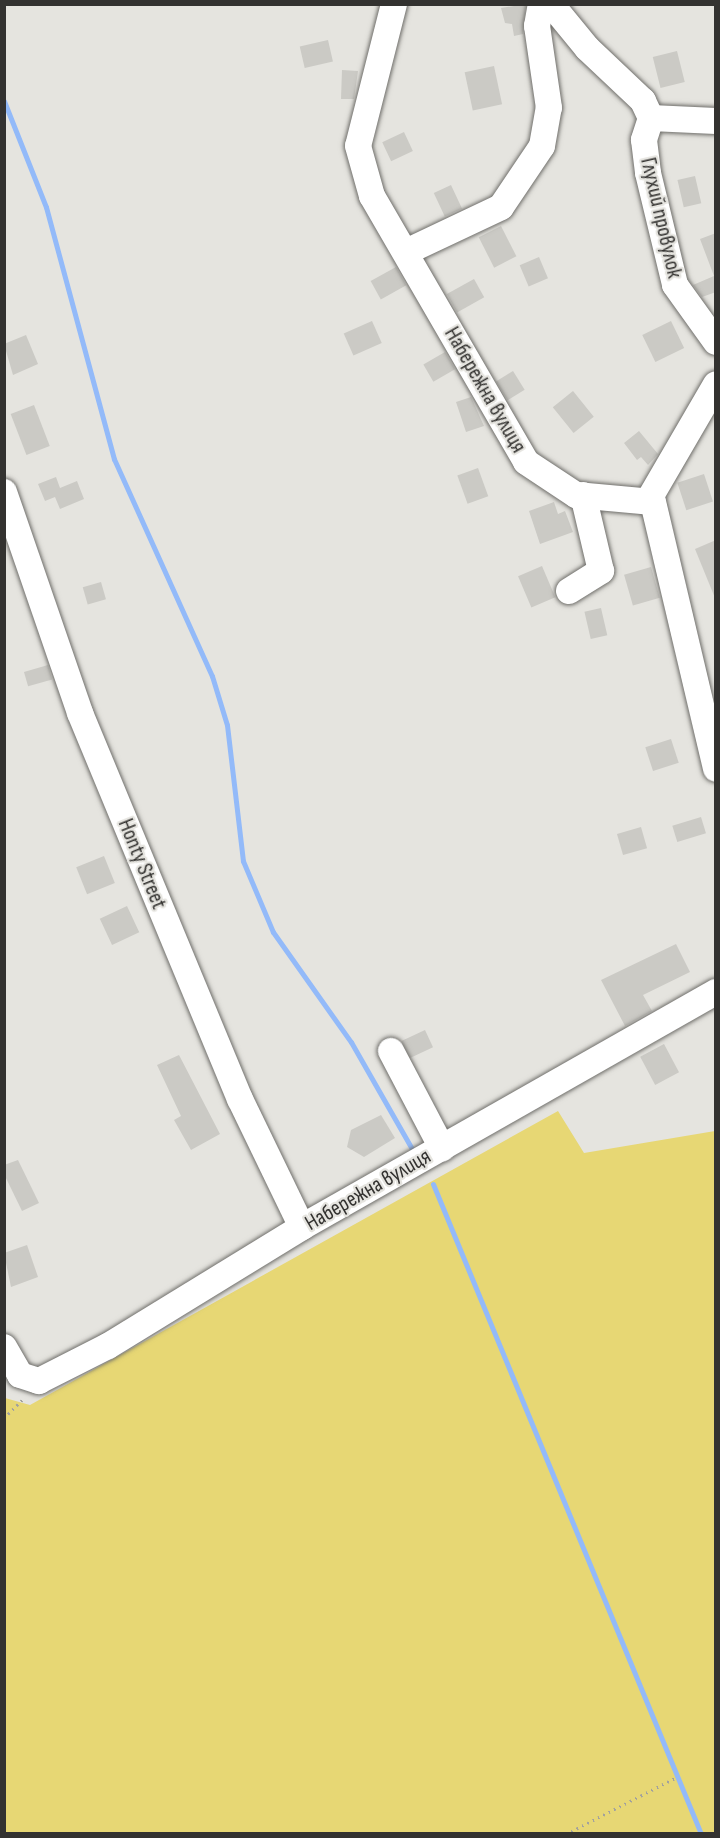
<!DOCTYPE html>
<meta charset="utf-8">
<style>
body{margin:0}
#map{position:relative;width:720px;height:1838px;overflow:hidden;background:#e5e4df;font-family:"Sofia Sans Condensed",sans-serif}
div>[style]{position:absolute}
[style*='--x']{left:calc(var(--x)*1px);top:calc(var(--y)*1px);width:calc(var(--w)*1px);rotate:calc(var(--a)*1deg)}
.green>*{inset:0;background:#e7d774}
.stream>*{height:5px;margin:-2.5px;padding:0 2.5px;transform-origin:2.5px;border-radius:2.5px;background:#93baf9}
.building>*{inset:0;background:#cbcac5;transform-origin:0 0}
.path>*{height:3px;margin-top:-1.5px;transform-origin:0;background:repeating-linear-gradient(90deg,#a2a19d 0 1.5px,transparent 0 6px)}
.roads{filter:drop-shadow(0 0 2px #6f6e6a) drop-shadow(0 0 2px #6f6e6a)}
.minor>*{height:26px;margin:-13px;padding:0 13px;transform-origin:13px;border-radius:13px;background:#fff}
span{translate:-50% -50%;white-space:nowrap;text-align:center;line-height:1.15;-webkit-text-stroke:4.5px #e5e4df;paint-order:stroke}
.street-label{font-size:22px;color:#333230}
.frame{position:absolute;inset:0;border:6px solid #333230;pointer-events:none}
</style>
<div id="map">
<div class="green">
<div style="clip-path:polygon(558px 1111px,584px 1153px,715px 1131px,715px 1833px,5px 1833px,5px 1398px,30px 1405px)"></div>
</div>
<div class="stream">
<div style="--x:4;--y:101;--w:114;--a:68.4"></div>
<div style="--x:46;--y:207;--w:261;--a:74.9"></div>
<div style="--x:114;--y:459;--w:238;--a:65.7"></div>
<div style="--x:212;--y:676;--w:51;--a:73"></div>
<div style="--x:227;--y:725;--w:137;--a:83.3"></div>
<div style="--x:243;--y:861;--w:77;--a:67.1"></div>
<div style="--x:273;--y:932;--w:135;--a:54.7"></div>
<div style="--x:351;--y:1042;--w:129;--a:60.3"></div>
<div style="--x:433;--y:1184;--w:703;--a:67.59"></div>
</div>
<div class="building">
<div style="clip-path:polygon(526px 4px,523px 34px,514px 36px,512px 24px,505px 23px,501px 8px)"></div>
<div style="left:328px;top:40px;width:22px;height:29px;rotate:77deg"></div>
<div style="left:677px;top:51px;width:32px;height:25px;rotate:76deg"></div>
<div style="left:494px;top:66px;width:39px;height:30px;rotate:78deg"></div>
<div style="clip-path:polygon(342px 70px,358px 71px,354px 99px,341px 99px)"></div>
<div style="left:404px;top:132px;width:21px;height:24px;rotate:65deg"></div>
<div style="left:695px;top:176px;width:28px;height:18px;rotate:77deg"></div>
<div style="left:451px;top:185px;width:26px;height:19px;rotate:65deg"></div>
<div style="left:501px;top:226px;width:34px;height:25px;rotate:63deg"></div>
<div style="clip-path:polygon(716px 233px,716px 292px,702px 297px,693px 285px,714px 276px,700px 239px)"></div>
<div style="left:539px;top:257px;width:23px;height:21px;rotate:67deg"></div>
<div style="left:396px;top:267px;width:21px;height:29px;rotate:61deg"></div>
<div style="left:474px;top:279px;width:21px;height:31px;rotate:61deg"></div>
<div style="left:372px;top:321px;width:24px;height:31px;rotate:66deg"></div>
<div style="left:671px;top:321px;width:30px;height:32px;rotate:64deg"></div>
<div style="clip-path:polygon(26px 335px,38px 364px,13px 375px,4px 344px)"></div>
<div style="left:445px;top:352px;width:20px;height:25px;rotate:60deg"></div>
<div style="left:513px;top:371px;width:22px;height:20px;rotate:58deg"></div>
<div style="left:573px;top:391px;width:33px;height:26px;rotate:51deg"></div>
<div style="clip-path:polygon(471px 397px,484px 426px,466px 432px,456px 402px)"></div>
<div style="left:34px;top:405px;width:44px;height:25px;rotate:69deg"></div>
<div style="clip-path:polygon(639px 431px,658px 454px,648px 465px,641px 457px,637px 460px,624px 443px)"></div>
<div style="left:478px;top:468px;width:30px;height:22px;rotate:70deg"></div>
<div style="left:704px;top:474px;width:29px;height:28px;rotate:72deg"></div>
<div style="clip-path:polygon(56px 477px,60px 488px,77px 481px,84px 499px,60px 509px,55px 497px,45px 501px,38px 484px)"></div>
<div style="clip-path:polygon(554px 502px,558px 514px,565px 511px,573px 532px,540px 544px,529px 511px)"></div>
<div style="clip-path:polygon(716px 540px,716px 598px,715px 598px,695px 549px)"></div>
<div style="left:542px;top:566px;width:34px;height:26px;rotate:67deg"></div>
<div style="left:651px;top:567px;width:32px;height:28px;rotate:74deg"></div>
<div style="left:101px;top:582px;width:18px;height:19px;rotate:74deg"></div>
<div style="left:601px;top:608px;width:28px;height:17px;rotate:77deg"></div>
<div style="left:48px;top:665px;width:15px;height:25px;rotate:74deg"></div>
<div style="left:671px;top:739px;width:25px;height:27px;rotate:72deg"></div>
<div style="left:701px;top:817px;width:17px;height:30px;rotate:73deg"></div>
<div style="left:641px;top:827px;width:22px;height:25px;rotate:74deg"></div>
<div style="left:104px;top:856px;width:29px;height:30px;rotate:68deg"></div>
<div style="left:127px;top:906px;width:29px;height:30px;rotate:65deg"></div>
<div style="clip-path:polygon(676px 944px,690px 972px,643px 995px,652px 1011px,625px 1026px,601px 980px)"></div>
<div style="left:425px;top:1030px;width:19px;height:26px;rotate:65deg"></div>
<div style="left:664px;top:1044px;width:32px;height:27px;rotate:62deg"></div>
<div style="clip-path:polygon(179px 1055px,220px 1134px,191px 1150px,174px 1120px,181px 1116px,157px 1065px)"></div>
<div style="clip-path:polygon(381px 1115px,395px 1138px,364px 1157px,347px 1147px,351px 1130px)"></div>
<div style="clip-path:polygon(18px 1160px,39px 1203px,22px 1211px,4px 1174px,4px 1165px)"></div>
<div style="clip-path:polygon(27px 1245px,38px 1277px,11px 1287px,4px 1253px)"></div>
</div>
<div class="path">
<div style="--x:4;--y:1418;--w:28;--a:-45"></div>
<div style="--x:566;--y:1834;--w:125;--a:-27.2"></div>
</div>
<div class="roads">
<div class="minor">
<div style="--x:394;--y:4;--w:146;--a:104.2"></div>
<div style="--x:358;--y:146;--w:52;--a:74.4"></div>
<div style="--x:372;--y:196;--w:307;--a:59.9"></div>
<div style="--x:526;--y:462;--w:60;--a:33.4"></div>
<div style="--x:576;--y:495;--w:77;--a:5.2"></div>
<div style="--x:653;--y:502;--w:274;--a:76.7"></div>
<div style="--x:551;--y:4;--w:57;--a:50.7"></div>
<div style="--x:587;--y:48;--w:77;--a:43.4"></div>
<div style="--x:643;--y:101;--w:19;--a:65"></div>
<div style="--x:651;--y:118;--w:65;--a:2.6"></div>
<div style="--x:651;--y:118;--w:23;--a:108"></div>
<div style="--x:644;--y:140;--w:33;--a:83"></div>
<div style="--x:648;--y:173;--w:115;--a:76.4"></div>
<div style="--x:675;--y:285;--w:70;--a:54.3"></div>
<div style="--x:406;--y:252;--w:105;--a:-25.3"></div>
<div style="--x:501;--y:207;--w:73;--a:-56.1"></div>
<div style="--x:542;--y:146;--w:39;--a:-80"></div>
<div style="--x:549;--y:108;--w:83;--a:-98.3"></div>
<div style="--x:537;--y:26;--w:22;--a:-80"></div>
<div style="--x:4;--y:492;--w:234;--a:71"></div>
<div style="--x:80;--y:713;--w:418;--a:67.5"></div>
<div style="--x:240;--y:1099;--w:142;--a:64.2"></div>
<div style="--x:648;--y:501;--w:135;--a:-59.8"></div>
<div style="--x:569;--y:591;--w:38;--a:-32"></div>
<div style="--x:601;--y:571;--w:78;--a:-103.3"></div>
<div style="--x:391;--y:1051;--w:110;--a:62.3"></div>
<div style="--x:4;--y:1347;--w:32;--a:60"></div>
<div style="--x:20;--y:1375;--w:20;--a:18"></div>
<div style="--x:39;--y:1381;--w:77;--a:-26.9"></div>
<div style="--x:108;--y:1346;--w:228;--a:-31.5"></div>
<div style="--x:302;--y:1227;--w:476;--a:-29.6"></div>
</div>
</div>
<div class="street-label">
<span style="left:661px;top:218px;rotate:77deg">Глухий провулок</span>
<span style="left:485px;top:390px;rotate:60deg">Набережна вулиця</span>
<span style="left:142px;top:864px;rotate:68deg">Honty Street</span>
<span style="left:368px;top:1190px;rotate:-30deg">Набережна вулиця</span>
</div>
<div class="frame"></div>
</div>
